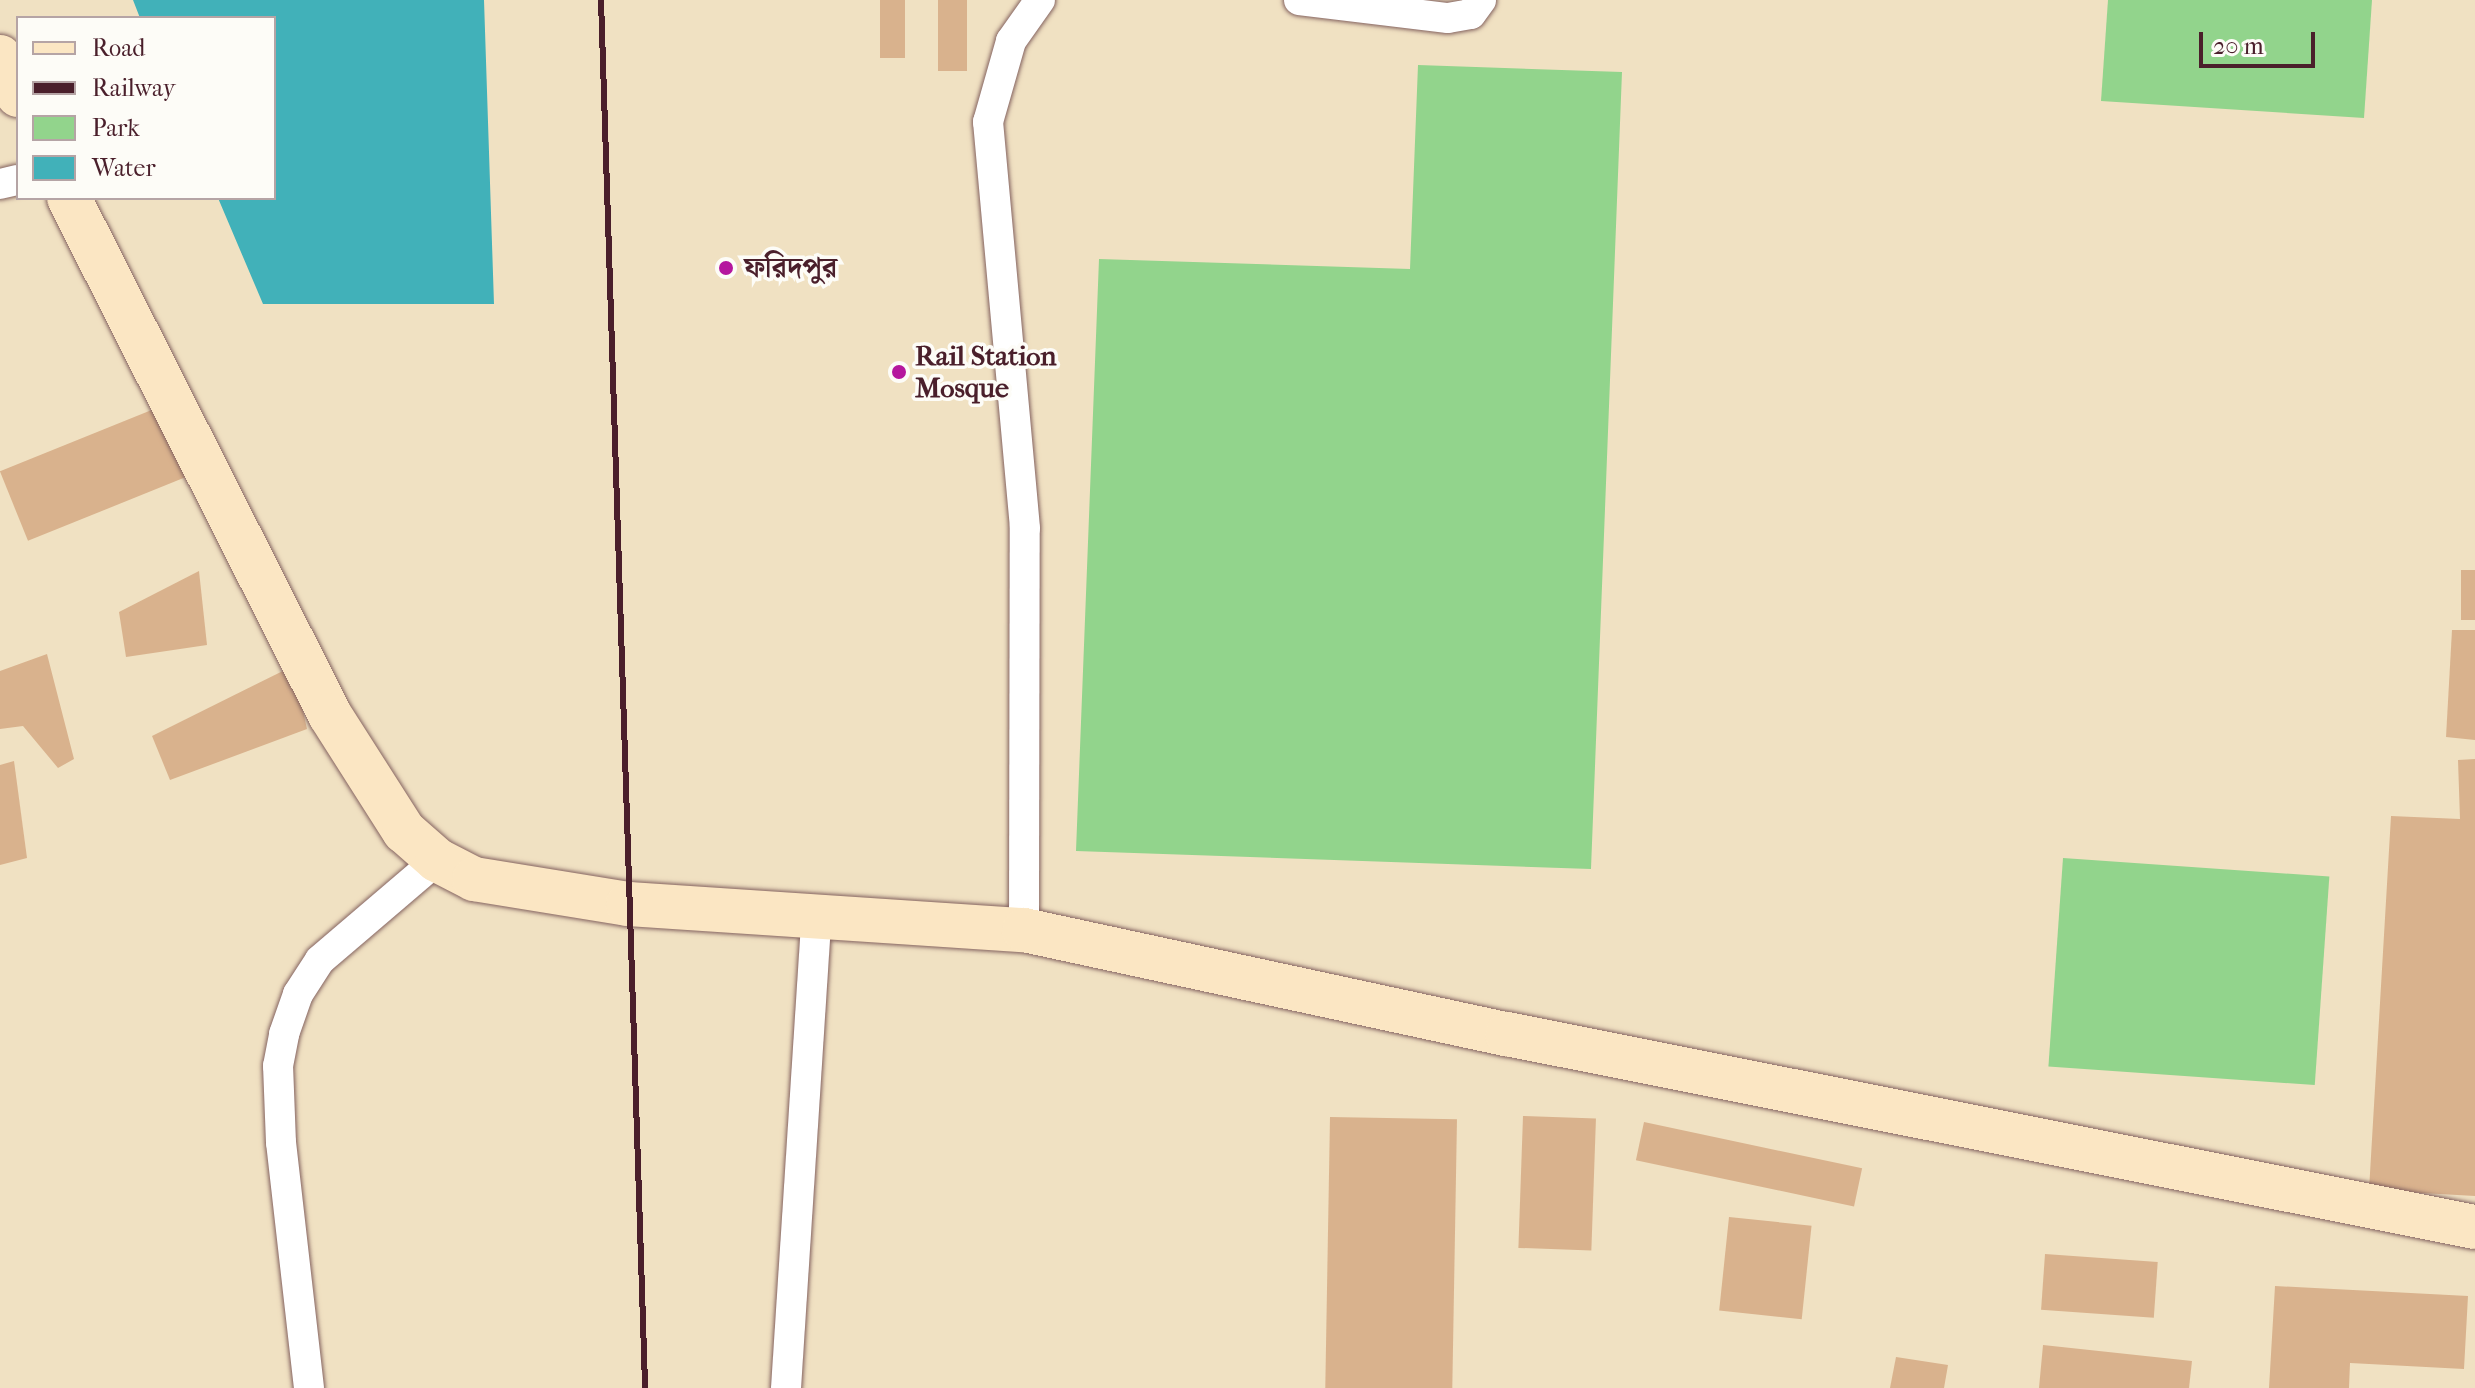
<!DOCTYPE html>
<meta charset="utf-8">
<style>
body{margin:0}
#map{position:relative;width:2475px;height:1388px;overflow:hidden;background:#f0e1c2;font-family:"IM FELL French Canon","Noto Serif Bengali",serif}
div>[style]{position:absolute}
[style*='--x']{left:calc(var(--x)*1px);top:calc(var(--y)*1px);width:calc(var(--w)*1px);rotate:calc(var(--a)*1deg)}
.green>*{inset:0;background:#92d48c;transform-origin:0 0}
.water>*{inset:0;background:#41b1b9}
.building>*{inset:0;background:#d9b28d;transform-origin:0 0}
.roads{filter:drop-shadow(0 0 2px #846360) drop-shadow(0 0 2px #846360)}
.street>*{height:30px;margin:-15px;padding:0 15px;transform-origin:15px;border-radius:15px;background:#fff}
.secondary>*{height:44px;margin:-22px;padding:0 22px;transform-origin:22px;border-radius:22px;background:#fbe6c3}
.rail>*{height:6px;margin:-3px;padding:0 3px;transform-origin:3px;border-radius:3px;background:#4a1f2b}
.dots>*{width:22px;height:22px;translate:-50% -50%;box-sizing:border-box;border:4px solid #fdfcf7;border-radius:50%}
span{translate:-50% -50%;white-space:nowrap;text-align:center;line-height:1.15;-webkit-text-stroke:7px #fdfcf7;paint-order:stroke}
.poi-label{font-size:28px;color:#4a1f2b;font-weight:700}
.left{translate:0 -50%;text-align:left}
.legend{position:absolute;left:16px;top:16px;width:260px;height:184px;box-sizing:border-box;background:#fdfcf7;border:2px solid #b5a4a5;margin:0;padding:10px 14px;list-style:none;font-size:24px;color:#4a1f2b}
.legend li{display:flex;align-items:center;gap:16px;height:40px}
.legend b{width:40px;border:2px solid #b5a4a5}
.scale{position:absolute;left:2199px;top:32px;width:116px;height:36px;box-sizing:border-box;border:4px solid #4a1f2b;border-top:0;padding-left:10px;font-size:24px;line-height:28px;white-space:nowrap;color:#4a1f2b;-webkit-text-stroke:6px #fdfcf7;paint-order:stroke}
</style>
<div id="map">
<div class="green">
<div style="clip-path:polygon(2108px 0,2372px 0,2364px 118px,2101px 101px)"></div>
<div style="clip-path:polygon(1418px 65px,1622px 72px,1591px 869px,1076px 851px,1099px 259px,1410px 269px)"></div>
<div style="left:2063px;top:858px;width:267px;height:209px;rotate:4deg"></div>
</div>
<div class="water">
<div style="clip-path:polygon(133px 0,484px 0,494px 304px,263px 304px,218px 198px,274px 198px,274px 18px,140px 18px)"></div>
</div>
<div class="building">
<div style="left:880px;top:0;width:25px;height:58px"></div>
<div style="left:938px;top:0;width:29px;height:71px"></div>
<div style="left:164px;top:405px;width:75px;height:177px;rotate:68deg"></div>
<div style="left:2461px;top:570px;width:14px;height:50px"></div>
<div style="clip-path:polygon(199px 571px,207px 645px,126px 657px,119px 612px)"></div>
<div style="clip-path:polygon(2452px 630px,2475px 630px,2475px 740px,2446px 737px)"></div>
<div style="clip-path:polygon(47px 654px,74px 759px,58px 768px,23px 726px,0 729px,0 671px)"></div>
<div style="clip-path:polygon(293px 666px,307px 729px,170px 780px,152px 736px)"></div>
<div style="clip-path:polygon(2475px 759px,2475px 1196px,2369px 1190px,2391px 816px,2460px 819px,2458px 760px)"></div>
<div style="clip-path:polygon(14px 761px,27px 858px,0 865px,0 765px)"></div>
<div style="left:1523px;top:1116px;width:73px;height:132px;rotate:2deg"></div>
<div style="left:1330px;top:1117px;width:127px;height:271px;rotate:1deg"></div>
<div style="left:1644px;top:1122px;width:223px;height:39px;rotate:12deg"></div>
<div style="left:1729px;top:1217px;width:83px;height:94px;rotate:6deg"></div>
<div style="left:2045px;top:1254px;width:113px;height:56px;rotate:4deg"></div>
<div style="clip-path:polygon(2275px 1286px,2468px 1296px,2464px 1369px,2350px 1363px,2349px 1388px,2269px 1388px)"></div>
<div style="clip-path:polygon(2043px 1345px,2192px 1361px,2189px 1388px,2039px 1388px)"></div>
<div style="clip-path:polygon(1896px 1357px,1948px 1365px,1944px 1388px,1890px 1388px)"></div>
</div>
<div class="roads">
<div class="street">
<div style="--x:1299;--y:0;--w:150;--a:6.9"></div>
<div style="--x:1448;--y:18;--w:23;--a:-10"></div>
<div style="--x:1471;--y:14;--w:17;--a:-54"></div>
<div style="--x:0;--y:184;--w:18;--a:-13"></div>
<div style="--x:1024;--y:930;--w:402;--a:-89.9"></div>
<div style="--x:1025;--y:528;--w:408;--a:-95.2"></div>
<div style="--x:988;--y:122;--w:84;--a:-74.1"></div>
<div style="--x:1011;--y:41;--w:50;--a:-54.7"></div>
<div style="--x:309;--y:1388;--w:247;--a:-96.5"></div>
<div style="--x:281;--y:1143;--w:77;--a:-92.2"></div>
<div style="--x:278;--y:1066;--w:33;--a:-79"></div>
<div style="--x:284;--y:1034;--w:42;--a:-70.7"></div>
<div style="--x:298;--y:994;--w:40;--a:-57.1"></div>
<div style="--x:320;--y:960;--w:154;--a:-40.5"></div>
<div style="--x:786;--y:1388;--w:474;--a:-86.3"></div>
</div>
<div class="secondary">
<div style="--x:0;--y:57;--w:42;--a:64.7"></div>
<div style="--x:69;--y:198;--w:579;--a:63.21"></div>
<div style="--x:330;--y:715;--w:138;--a:57.5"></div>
<div style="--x:404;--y:831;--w:44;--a:41.3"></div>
<div style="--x:437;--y:860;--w:42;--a:27.2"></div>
<div style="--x:474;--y:879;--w:156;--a:9.2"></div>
<div style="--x:628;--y:904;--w:397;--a:3.8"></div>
<div style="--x:1024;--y:930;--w:494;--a:12.2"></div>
<div style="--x:1507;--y:1034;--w:987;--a:11.28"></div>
</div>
</div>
<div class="rail">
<div style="--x:601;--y:0;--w:1389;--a:88.18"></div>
</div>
<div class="dots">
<div style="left:726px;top:268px;background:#b5179e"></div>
<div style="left:899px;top:372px;background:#b5179e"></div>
</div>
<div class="poi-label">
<span class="left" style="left:744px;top:268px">ফরিদপুর</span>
<span class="left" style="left:915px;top:372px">Rail Station<br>Mosque</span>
</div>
<ul class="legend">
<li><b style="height:10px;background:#fbe6c3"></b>Road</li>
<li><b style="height:10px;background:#4a1f2b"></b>Railway</li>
<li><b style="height:22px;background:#92d48c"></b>Park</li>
<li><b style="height:22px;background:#41b1b9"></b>Water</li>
</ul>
<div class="scale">20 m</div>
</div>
